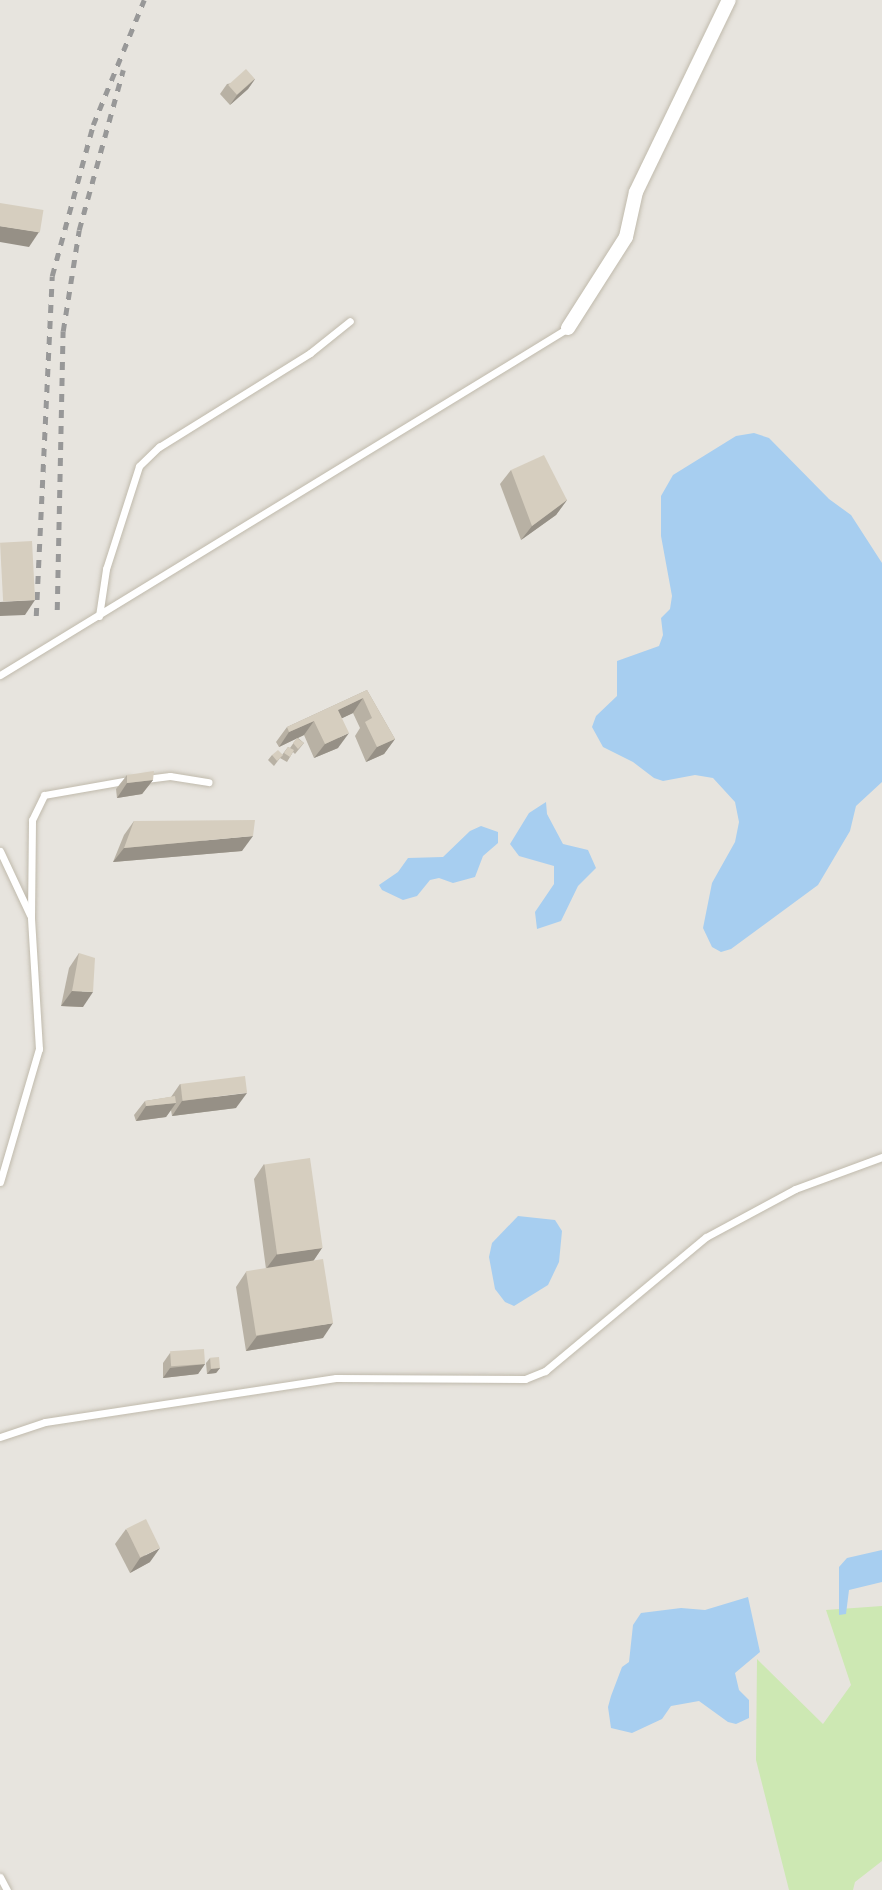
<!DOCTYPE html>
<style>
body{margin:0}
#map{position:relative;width:882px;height:1890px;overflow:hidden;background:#f5f2e9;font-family:Montserrat,sans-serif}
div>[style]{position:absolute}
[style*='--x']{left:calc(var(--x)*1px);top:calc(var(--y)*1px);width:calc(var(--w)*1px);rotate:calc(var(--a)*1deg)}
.industrial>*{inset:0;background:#e7e4de;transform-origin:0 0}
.green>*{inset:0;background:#cde8b3}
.water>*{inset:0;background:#a7cef0}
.roads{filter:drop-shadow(0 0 2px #c0baac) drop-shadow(0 0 2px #c0baac)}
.lane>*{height:7px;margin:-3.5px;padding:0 3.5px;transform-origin:3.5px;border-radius:3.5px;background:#fff}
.street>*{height:14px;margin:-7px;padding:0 7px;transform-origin:7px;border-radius:7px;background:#fff}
.rail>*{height:4.5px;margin-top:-2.25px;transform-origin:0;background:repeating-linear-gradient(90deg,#989898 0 8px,transparent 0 16px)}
.wall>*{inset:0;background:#b8b1a4}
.shaded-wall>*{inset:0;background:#969086}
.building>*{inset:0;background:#d6cebf;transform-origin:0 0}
span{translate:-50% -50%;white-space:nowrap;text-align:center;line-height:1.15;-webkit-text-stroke:6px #fff;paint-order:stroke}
</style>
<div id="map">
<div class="industrial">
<div style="left:0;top:0;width:882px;height:1890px"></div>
</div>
<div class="green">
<div style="clip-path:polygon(882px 1606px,882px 1861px,855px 1882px,853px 1890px,789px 1890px,756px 1760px,757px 1659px,823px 1724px,851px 1685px,826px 1610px)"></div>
</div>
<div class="water">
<div style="clip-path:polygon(754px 433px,769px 438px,829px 499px,851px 515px,882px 563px,882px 782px,856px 806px,850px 831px,818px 885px,731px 949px,721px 952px,712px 947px,703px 928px,712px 883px,735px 842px,739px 822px,735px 802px,713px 778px,695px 775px,663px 781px,654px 778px,633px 762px,603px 747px,592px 727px,596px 716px,617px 696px,617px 661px,659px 646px,663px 635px,661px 618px,670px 609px,672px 596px,661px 536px,661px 496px,673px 475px,736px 436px)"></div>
<div style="clip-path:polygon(546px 802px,547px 814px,563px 844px,588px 850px,596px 868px,578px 886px,561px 921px,537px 929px,535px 912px,554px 884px,554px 866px,519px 856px,510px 844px,529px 813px)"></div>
<div style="clip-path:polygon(481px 826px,498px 832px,498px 843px,483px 856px,475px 877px,453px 883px,439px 878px,430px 880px,417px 896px,403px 900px,382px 890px,379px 885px,398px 872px,408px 858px,443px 857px,470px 831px)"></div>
<div style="clip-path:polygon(518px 1216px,555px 1220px,562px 1231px,559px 1262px,548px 1285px,514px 1306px,505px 1302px,495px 1289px,489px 1257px,492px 1243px)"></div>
<div style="clip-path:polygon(882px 1550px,882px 1582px,849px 1590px,846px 1614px,839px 1615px,839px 1567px,847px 1558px)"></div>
<div style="clip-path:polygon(748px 1597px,760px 1652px,735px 1673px,739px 1690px,749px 1700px,749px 1718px,736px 1724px,728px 1722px,699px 1701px,671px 1706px,662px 1719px,632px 1733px,611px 1728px,608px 1707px,611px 1696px,622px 1667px,629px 1662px,633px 1625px,641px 1613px,681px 1608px,705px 1610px)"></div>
</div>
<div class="roads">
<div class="lane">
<div style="--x:99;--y:616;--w:48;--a:-81.5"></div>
<div style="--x:106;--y:569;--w:108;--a:-72.2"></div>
<div style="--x:139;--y:466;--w:28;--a:-44"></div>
<div style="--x:159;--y:447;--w:178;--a:-31.9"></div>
<div style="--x:310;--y:353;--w:51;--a:-38.7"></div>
<div style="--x:0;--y:675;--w:666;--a:-31.42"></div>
<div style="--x:146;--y:779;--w:24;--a:-7"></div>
<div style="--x:170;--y:776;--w:39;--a:9"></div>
<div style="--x:0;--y:851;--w:71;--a:64.9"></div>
<div style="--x:0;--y:1182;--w:139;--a:-73.7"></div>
<div style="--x:39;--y:1049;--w:132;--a:-93.5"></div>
<div style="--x:31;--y:917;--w:97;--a:-89.4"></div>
<div style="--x:32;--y:820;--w:28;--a:-64"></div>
<div style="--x:44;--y:795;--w:86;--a:-10"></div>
<div style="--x:0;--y:1437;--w:47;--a:-18.4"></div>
<div style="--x:45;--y:1422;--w:294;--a:-8.6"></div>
<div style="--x:336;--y:1378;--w:189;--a:0.3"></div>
<div style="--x:525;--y:1379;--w:22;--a:-22"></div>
<div style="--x:545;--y:1371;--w:209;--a:-39.8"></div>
<div style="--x:706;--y:1237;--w:101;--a:-28.3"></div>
<div style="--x:795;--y:1189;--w:93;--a:-20.2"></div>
<div style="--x:0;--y:1877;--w:15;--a:62"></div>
</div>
<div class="street">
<div style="--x:568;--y:328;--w:108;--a:-57.5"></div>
<div style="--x:626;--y:237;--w:46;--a:-77.5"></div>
<div style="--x:636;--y:192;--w:213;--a:-64.2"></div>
</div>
</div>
<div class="rail">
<div style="--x:57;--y:610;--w:279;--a:-88.8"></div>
<div style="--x:63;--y:331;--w:102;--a:-81"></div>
<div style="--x:79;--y:230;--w:166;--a:-74.6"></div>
<div style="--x:36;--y:616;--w:340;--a:-87.3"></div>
<div style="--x:52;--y:276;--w:156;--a:-74.8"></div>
<div style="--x:93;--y:125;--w:135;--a:-67.8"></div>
</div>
<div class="wall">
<div style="clip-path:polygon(255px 79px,248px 89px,230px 105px,220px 94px,227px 84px)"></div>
<div style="clip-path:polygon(511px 470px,567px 500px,556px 515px,521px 540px,500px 484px)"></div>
<div style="clip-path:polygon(367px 690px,395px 739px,384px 754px,366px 762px,355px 736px,360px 728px,353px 713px,342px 718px,338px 748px,314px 758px,304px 735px,298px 738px,304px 743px,295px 754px,293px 752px,287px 762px,280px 758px,274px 766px,268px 760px,272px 755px,282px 755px,288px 747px,290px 748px,297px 738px,279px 747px,276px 742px,287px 727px)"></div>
<div style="clip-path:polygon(127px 775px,153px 780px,142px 794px,117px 798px,116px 789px)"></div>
<div style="clip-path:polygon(134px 821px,242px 851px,113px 862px,124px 835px)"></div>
<div style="clip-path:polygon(79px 953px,83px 1007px,61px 1006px,69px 968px)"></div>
<div style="clip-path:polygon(180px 1084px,236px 1108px,172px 1116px,171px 1110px,166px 1117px,136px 1121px,134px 1115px,145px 1101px,171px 1097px)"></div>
<div style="clip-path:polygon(264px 1164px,322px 1248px,313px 1261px,323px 1338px,246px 1351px,236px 1287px,246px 1272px,266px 1269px,254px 1179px)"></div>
<div style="clip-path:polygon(170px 1353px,205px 1364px,198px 1374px,163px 1378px,163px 1363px)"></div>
<div style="clip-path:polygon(210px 1358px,220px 1368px,216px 1373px,207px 1374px,206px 1363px)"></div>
<div style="clip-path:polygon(126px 1529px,150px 1562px,130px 1573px,115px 1544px)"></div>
</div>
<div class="shaded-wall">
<div style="clip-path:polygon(255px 79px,248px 89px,230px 105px,237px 95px)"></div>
<div style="clip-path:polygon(0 226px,39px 232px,29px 247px,0 242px)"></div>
<div style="clip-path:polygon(567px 500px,556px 515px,521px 540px,532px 526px)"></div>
<div style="clip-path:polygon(35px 600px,25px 615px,0 616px,0 602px)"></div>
<div style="clip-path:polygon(363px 698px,353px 713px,328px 725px,338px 710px)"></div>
<div style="clip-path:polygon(314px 721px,304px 735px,279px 747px,289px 732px)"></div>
<div style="clip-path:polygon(349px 733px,338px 748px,314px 758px,325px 744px)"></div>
<div style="clip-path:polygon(395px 739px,384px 754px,366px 762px,377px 747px)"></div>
<div style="clip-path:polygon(153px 780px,142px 794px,117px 798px,127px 783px)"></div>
<div style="clip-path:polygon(253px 836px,242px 851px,113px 862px,124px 848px)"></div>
<div style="clip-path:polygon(72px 991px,93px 992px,83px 1007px,61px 1006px)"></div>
<div style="clip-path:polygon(247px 1093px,236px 1108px,172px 1116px,182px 1101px)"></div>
<div style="clip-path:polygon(176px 1103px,166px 1117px,136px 1121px,146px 1106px)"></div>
<div style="clip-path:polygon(322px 1248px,312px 1263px,266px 1269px,277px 1254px)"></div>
<div style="clip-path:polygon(333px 1323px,323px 1338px,246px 1351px,257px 1336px)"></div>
<div style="clip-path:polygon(205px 1364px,198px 1374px,163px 1378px,170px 1368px)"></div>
<div style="clip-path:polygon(220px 1368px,216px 1373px,207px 1374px,211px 1369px)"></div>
<div style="clip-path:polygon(160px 1548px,150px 1562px,130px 1573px,140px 1558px)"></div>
</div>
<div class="building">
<div style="left:246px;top:69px;width:13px;height:24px;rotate:48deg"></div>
<div style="left:0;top:203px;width:44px;height:23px;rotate:9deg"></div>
<div style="clip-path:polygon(544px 455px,567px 500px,532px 526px,511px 470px)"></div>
<div style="left:32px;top:541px;width:59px;height:32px;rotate:87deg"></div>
<div style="clip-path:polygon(367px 690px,395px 739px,377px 747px,365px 722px,372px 718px,363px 698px,338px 710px,349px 733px,325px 744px,314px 721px,289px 732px,287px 727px)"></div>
<div style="clip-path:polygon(297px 738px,304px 743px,298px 749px,293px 743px)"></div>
<div style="clip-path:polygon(288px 747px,294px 750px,290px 757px,284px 753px)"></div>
<div style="clip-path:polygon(278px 750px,283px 755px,277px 761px,272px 755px)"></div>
<div style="clip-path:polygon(154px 771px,153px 780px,127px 783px,127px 775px)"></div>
<div style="clip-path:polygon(255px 820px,253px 836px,124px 848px,134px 821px)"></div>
<div style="clip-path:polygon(79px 953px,95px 958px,93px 992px,72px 991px)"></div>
<div style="left:245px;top:1076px;width:17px;height:65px;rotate:83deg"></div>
<div style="clip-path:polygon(175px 1096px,176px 1103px,146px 1106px,145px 1101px)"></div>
<div style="left:310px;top:1158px;width:91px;height:46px;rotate:82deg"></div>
<div style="left:323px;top:1259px;width:65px;height:78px;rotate:81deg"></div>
<div style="left:204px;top:1349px;width:15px;height:34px;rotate:86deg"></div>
<div style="left:219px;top:1357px;width:11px;height:9px;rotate:85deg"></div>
<div style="left:146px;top:1519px;width:32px;height:22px;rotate:64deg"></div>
</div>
</div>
